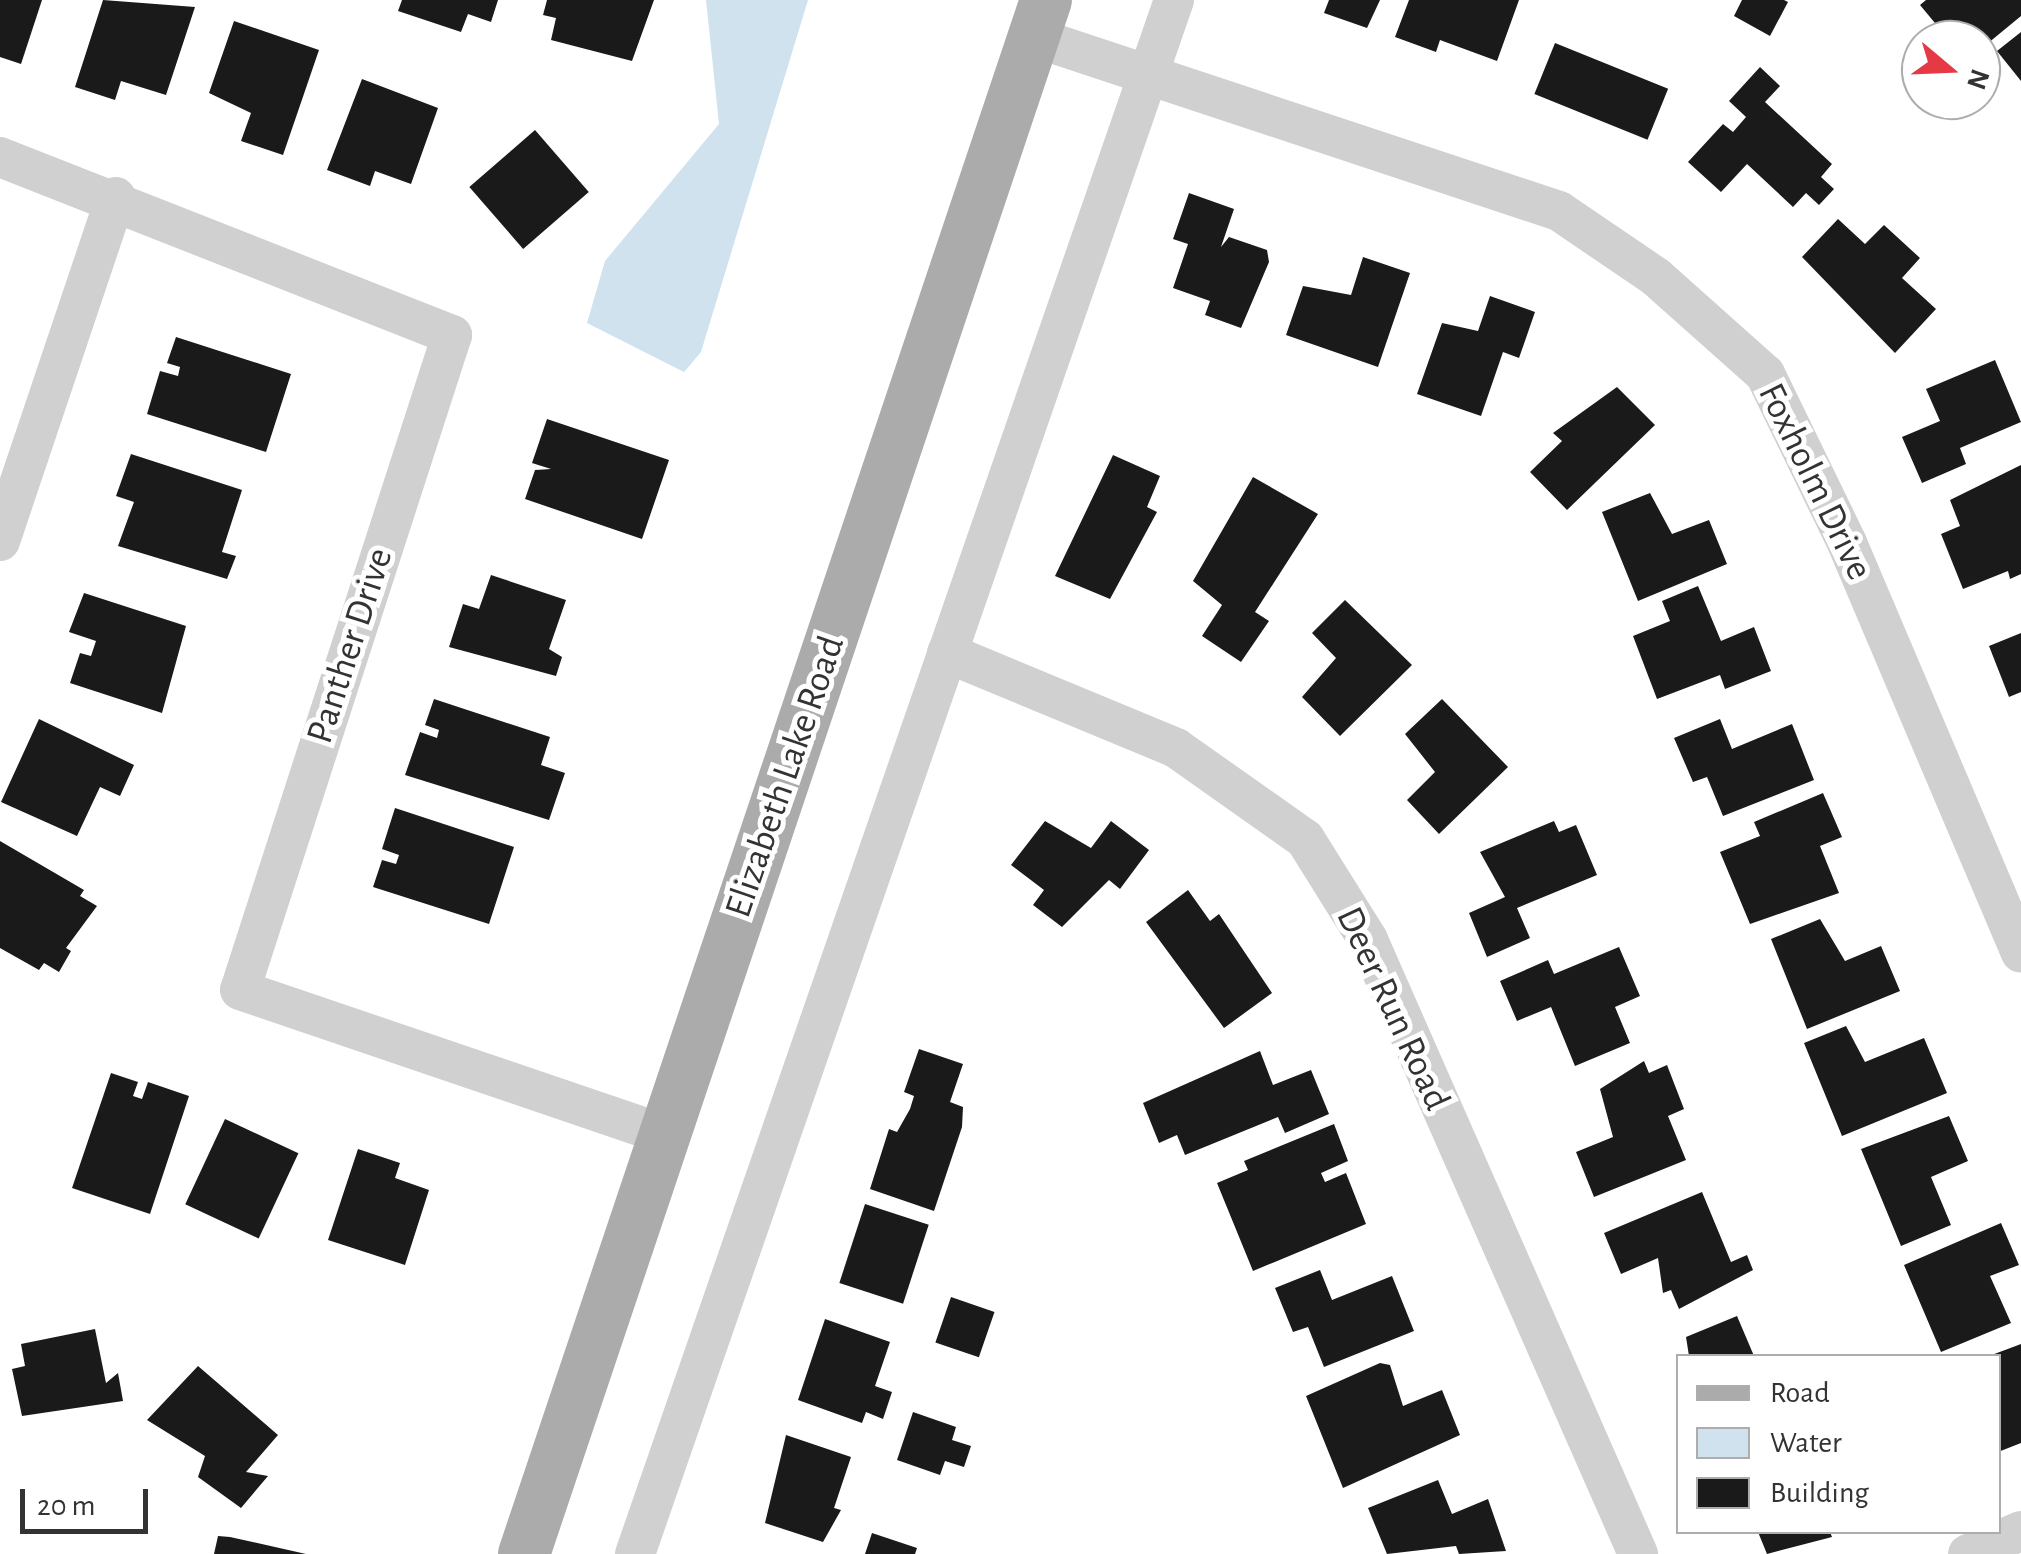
<!DOCTYPE html>
<style>
body{margin:0}
#map{position:relative;width:2021px;height:1554px;overflow:hidden;background:#fff;font-family:"Alegreya Sans",sans-serif}
div>[style]{position:absolute}
[style*='--x']{left:calc(var(--x)*1px);top:calc(var(--y)*1px);width:calc(var(--w)*1px);rotate:calc(var(--a)*1deg)}
.water>*{inset:0;background:#cfe2ee}
.building>*{inset:0;background:#1a1a1a;transform-origin:0 0}
.minor>*{height:40px;margin:-20px;padding:0 20px;transform-origin:20px;border-radius:20px;background:#d0d0d0}
.major>*{height:52px;margin:-26px;padding:0 26px;transform-origin:26px;border-radius:26px;background:#ababab}
span{translate:-50% -50%;white-space:nowrap;text-align:center;line-height:1.15;-webkit-text-stroke:10px #fff;paint-order:stroke}
.street-label{font-size:38px;color:#333}
.legend{position:absolute;left:1676px;top:1354px;width:325px;height:180px;box-sizing:border-box;background:#fff;border:2px solid #adadad;margin:0;padding:12px 18px;list-style:none;font-size:30px;color:#333}
.legend li{display:flex;align-items:center;gap:20px;height:50px}
.legend b{width:50px;border:2px solid #adadad}
.north{position:absolute;left:1901px;top:20px;width:100px;height:100px;box-sizing:border-box;background:#fff;border:2px solid #adadad;border-radius:50%;rotate:109deg;font-size:28px;font-weight:700;line-height:40px;text-align:center;color:#333}
.north::after{content:'';display:block;margin:auto;width:35px;height:45px;background:#e63946;clip-path:polygon(50% 0,100% 100%,50% 72%,0 100%)}
.scale{position:absolute;left:20px;top:1489px;width:128px;height:45px;box-sizing:border-box;border:5px solid #333;border-top:0;padding-left:12px;font-size:30px;line-height:35px;white-space:nowrap;color:#333;-webkit-text-stroke:8px #fff;paint-order:stroke}
</style>
<div id="map">
<div class="water">
<div style="clip-path:polygon(706px 0,808px 0,701px 352px,684px 372px,587px 323px,605px 261px,719px 124px)"></div>
</div>
<div class="building">
<div style="clip-path:polygon(0 0,42px 0,21px 64px,0 57px)"></div>
<div style="clip-path:polygon(103px 0,195px 7px,166px 95px,121px 81px,115px 100px,75px 87px)"></div>
<div style="clip-path:polygon(402px 0,498px 0,491px 22px,468px 14px,461px 32px,398px 11px)"></div>
<div style="clip-path:polygon(547px 0,654px 0,632px 61px,551px 40px,556px 18px,543px 15px)"></div>
<div style="clip-path:polygon(1329px 0,1380px 0,1367px 28px,1324px 13px)"></div>
<div style="clip-path:polygon(1409px 0,1519px 0,1497px 61px,1440px 40px,1436px 52px,1395px 37px)"></div>
<div style="clip-path:polygon(1742px 0,1784px 0,1788px 2px,1770px 36px,1734px 16px)"></div>
<div style="clip-path:polygon(1926px 0,2021px 0,2021px 16px,1987px 44px,1968px 27px,1949px 40px,1920px 5px)"></div>
<div style="clip-path:polygon(234px 21px,319px 50px,283px 155px,241px 141px,251px 113px,209px 93px)"></div>
<div style="clip-path:polygon(2021px 32px,2021px 81px,1997px 51px)"></div>
<div style="left:1555px;top:43px;width:122px;height:55px;rotate:22deg"></div>
<div style="clip-path:polygon(1760px 67px,1780px 86px,1765px 102px,1832px 164px,1821px 177px,1834px 189px,1819px 205px,1806px 193px,1793px 207px,1747px 164px,1721px 192px,1688px 162px,1723px 124px,1733px 132px,1746px 117px,1729px 101px)"></div>
<div style="clip-path:polygon(362px 79px,438px 108px,411px 184px,375px 171px,370px 186px,327px 170px)"></div>
<div style="left:535px;top:130px;width:82px;height:87px;rotate:49deg"></div>
<div style="clip-path:polygon(1189px 193px,1234px 209px,1221px 247px,1229px 237px,1267px 250px,1269px 262px,1241px 328px,1205px 315px,1210px 301px,1173px 288px,1188px 244px,1173px 239px)"></div>
<div style="clip-path:polygon(1838px 219px,1865px 244px,1884px 225px,1920px 258px,1902px 278px,1936px 309px,1895px 353px,1802px 257px)"></div>
<div style="clip-path:polygon(1363px 257px,1410px 273px,1378px 367px,1286px 335px,1303px 286px,1351px 295px)"></div>
<div style="clip-path:polygon(1490px 296px,1535px 312px,1519px 358px,1503px 352px,1481px 416px,1417px 394px,1442px 323px,1478px 331px)"></div>
<div style="clip-path:polygon(176px 337px,291px 374px,266px 452px,147px 414px,160px 371px,178px 376px,180px 367px,167px 363px)"></div>
<div style="clip-path:polygon(1995px 360px,2021px 422px,1960px 448px,1966px 464px,1922px 483px,1902px 437px,1940px 421px,1926px 389px)"></div>
<div style="clip-path:polygon(1617px 387px,1655px 425px,1567px 510px,1530px 472px,1562px 441px,1553px 433px)"></div>
<div style="clip-path:polygon(547px 419px,669px 460px,642px 539px,525px 499px,535px 470px,551px 469px,532px 463px)"></div>
<div style="clip-path:polygon(131px 454px,242px 490px,222px 552px,236px 556px,227px 579px,118px 546px,134px 502px,116px 496px)"></div>
<div style="clip-path:polygon(1113px 455px,1160px 476px,1147px 507px,1157px 512px,1110px 599px,1055px 576px)"></div>
<div style="clip-path:polygon(2021px 465px,2021px 574px,2010px 579px,2008px 571px,1963px 589px,1941px 534px,1960px 526px,1950px 500px)"></div>
<div style="clip-path:polygon(1253px 477px,1318px 514px,1255px 612px,1269px 621px,1241px 662px,1202px 636px,1222px 605px,1193px 581px)"></div>
<div style="clip-path:polygon(1650px 493px,1672px 534px,1709px 520px,1727px 564px,1638px 601px,1602px 512px)"></div>
<div style="clip-path:polygon(491px 575px,566px 600px,549px 649px,562px 657px,556px 676px,449px 647px,463px 604px,479px 609px)"></div>
<div style="clip-path:polygon(1698px 586px,1721px 641px,1754px 627px,1771px 671px,1725px 689px,1720px 675px,1657px 699px,1633px 636px,1670px 621px,1662px 601px)"></div>
<div style="clip-path:polygon(84px 593px,186px 626px,162px 713px,70px 683px,80px 653px,91px 656px,96px 641px,69px 632px)"></div>
<div style="clip-path:polygon(1345px 600px,1412px 665px,1340px 736px,1302px 697px,1336px 658px,1312px 633px)"></div>
<div style="clip-path:polygon(2021px 633px,2021px 692px,2009px 697px,1989px 646px)"></div>
<div style="clip-path:polygon(434px 699px,550px 737px,541px 765px,565px 773px,549px 820px,405px 775px,420px 732px,437px 738px,439px 730px,425px 725px)"></div>
<div style="clip-path:polygon(1442px 699px,1508px 767px,1439px 834px,1407px 800px,1435px 772px,1405px 734px)"></div>
<div style="clip-path:polygon(39px 719px,134px 765px,120px 796px,100px 787px,77px 836px,1px 802px)"></div>
<div style="clip-path:polygon(1720px 719px,1732px 749px,1792px 724px,1814px 780px,1723px 816px,1707px 777px,1693px 782px,1674px 738px)"></div>
<div style="clip-path:polygon(1823px 793px,1842px 837px,1820px 846px,1839px 893px,1750px 924px,1720px 852px,1760px 836px,1754px 822px)"></div>
<div style="clip-path:polygon(395px 808px,514px 847px,489px 924px,373px 887px,382px 860px,396px 864px,399px 855px,382px 849px)"></div>
<div style="clip-path:polygon(1045px 821px,1091px 848px,1111px 821px,1149px 850px,1120px 889px,1109px 880px,1062px 927px,1033px 905px,1044px 890px,1011px 865px)"></div>
<div style="clip-path:polygon(1554px 821px,1559px 832px,1576px 825px,1597px 875px,1517px 908px,1530px 938px,1487px 957px,1469px 913px,1505px 897px,1480px 852px)"></div>
<div style="clip-path:polygon(0 841px,84px 890px,80px 896px,97px 906px,66px 948px,71px 951px,59px 972px,44px 963px,39px 970px,0 948px)"></div>
<div style="clip-path:polygon(1188px 890px,1210px 921px,1219px 914px,1272px 993px,1224px 1028px,1146px 922px)"></div>
<div style="clip-path:polygon(1820px 919px,1845px 961px,1881px 946px,1900px 991px,1807px 1029px,1771px 939px)"></div>
<div style="clip-path:polygon(1619px 947px,1640px 996px,1615px 1007px,1630px 1043px,1575px 1066px,1551px 1007px,1517px 1021px,1500px 981px,1548px 960px,1554px 974px)"></div>
<div style="clip-path:polygon(1846px 1026px,1865px 1062px,1924px 1038px,1947px 1093px,1842px 1136px,1804px 1043px)"></div>
<div style="clip-path:polygon(919px 1049px,963px 1064px,950px 1102px,963px 1107px,962px 1127px,934px 1211px,870px 1189px,889px 1129px,897px 1132px,910px 1109px,914px 1096px,904px 1092px)"></div>
<div style="clip-path:polygon(1260px 1051px,1273px 1085px,1311px 1070px,1329px 1114px,1285px 1133px,1278px 1117px,1185px 1155px,1177px 1135px,1159px 1143px,1143px 1103px)"></div>
<div style="clip-path:polygon(1644px 1061px,1649px 1073px,1667px 1065px,1684px 1109px,1668px 1116px,1686px 1160px,1594px 1197px,1576px 1152px,1613px 1137px,1600px 1089px)"></div>
<div style="clip-path:polygon(111px 1073px,138px 1082px,133px 1096px,142px 1099px,148px 1082px,189px 1096px,150px 1214px,72px 1188px)"></div>
<div style="clip-path:polygon(1949px 1116px,1968px 1161px,1931px 1177px,1951px 1225px,1901px 1246px,1861px 1149px)"></div>
<div style="left:225px;top:1119px;width:81px;height:94px;rotate:25deg"></div>
<div style="clip-path:polygon(1334px 1124px,1348px 1161px,1321px 1173px,1325px 1182px,1346px 1173px,1366px 1224px,1253px 1271px,1217px 1183px,1248px 1170px,1244px 1161px)"></div>
<div style="clip-path:polygon(358px 1149px,400px 1163px,395px 1178px,429px 1190px,405px 1265px,328px 1240px)"></div>
<div style="clip-path:polygon(1702px 1192px,1731px 1262px,1747px 1255px,1753px 1270px,1679px 1309px,1671px 1290px,1663px 1293px,1658px 1258px,1621px 1274px,1604px 1233px)"></div>
<div style="left:865px;top:1204px;width:67px;height:83px;rotate:18deg"></div>
<div style="clip-path:polygon(2001px 1223px,2019px 1265px,1990px 1276px,2011px 1323px,1941px 1352px,1904px 1265px)"></div>
<div style="clip-path:polygon(1320px 1270px,1332px 1300px,1392px 1276px,1414px 1331px,1324px 1367px,1308px 1327px,1293px 1332px,1275px 1288px)"></div>
<div style="left:951px;top:1297px;width:46px;height:48px;rotate:19deg"></div>
<div style="clip-path:polygon(1737px 1316px,1754px 1356px,1689px 1356px,1686px 1337px)"></div>
<div style="clip-path:polygon(825px 1319px,890px 1342px,875px 1386px,892px 1392px,883px 1419px,866px 1412px,862px 1423px,798px 1400px)"></div>
<div style="clip-path:polygon(95px 1329px,106px 1383px,118px 1373px,123px 1401px,22px 1416px,12px 1369px,25px 1366px,21px 1344px)"></div>
<div style="clip-path:polygon(2021px 1344px,2021px 1443px,1998px 1452px,1998px 1356px,1989px 1356px)"></div>
<div style="clip-path:polygon(1380px 1363px,1390px 1365px,1403px 1406px,1442px 1390px,1460px 1435px,1343px 1488px,1306px 1396px)"></div>
<div style="clip-path:polygon(198px 1366px,278px 1435px,246px 1472px,268px 1476px,241px 1508px,198px 1477px,205px 1456px,147px 1420px)"></div>
<div style="clip-path:polygon(913px 1412px,956px 1427px,952px 1440px,971px 1446px,964px 1467px,945px 1461px,940px 1475px,897px 1460px)"></div>
<div style="clip-path:polygon(786px 1435px,851px 1457px,834px 1508px,841px 1510px,823px 1542px,765px 1523px)"></div>
<div style="clip-path:polygon(1438px 1480px,1452px 1514px,1488px 1499px,1506px 1551px,1459px 1554px,1456px 1546px,1387px 1554px,1368px 1508px)"></div>
<div style="clip-path:polygon(1758px 1532px,1830px 1532px,1832px 1537px,1767px 1554px)"></div>
<div style="clip-path:polygon(872px 1533px,917px 1548px,915px 1554px,865px 1554px)"></div>
<div style="clip-path:polygon(218px 1536px,230px 1537px,306px 1554px,214px 1554px)"></div>
</div>
<div class="minor">
<div style="--x:1034;--y:37;--w:553;--a:18.34"></div>
<div style="--x:1559;--y:211;--w:117;--a:34.2"></div>
<div style="--x:1656;--y:277;--w:146;--a:41.7"></div>
<div style="--x:1765;--y:374;--w:188;--a:64.1"></div>
<div style="--x:1847;--y:543;--w:445;--a:67"></div>
<div style="--x:0;--y:157;--w:486;--a:21.5"></div>
<div style="--x:452;--y:335;--w:688;--a:107.93"></div>
<div style="--x:240;--y:990;--w:450;--a:18.8"></div>
<div style="--x:0;--y:541;--w:363;--a:-71.4"></div>
<div style="--x:947;--y:653;--w:248;--a:22.5"></div>
<div style="--x:1176;--y:748;--w:158;--a:35.2"></div>
<div style="--x:1305;--y:839;--w:119;--a:58"></div>
<div style="--x:1368;--y:940;--w:671;--a:66.26"></div>
<div style="--x:635;--y:1554;--w:1645;--a:-70.87"></div>
<div style="--x:1968;--y:1554;--w:58;--a:-23.5"></div>
</div>
<div class="major">
<div style="--x:524;--y:1554;--w:1639;--a:-71.43"></div>
</div>
<div class="street-label">
<span style="left:1814px;top:482px;rotate:64deg">Foxholm Drive</span>
<span style="left:351px;top:646px;rotate:-72deg">Panther Drive</span>
<span style="left:786px;top:777px;rotate:-71deg">Elizabeth Lake Road</span>
<span style="left:1392px;top:1009px;rotate:65deg">Deer Run Road</span>
</div>
<ul class="legend">
<li><b style="height:12px;background:#ababab"></b>Road</li>
<li><b style="height:28px;background:#cfe2ee"></b>Water</li>
<li><b style="height:28px;background:#1a1a1a"></b>Building</li>
</ul>
<div class="north">N</div>
<div class="scale">20 m</div>
</div>
